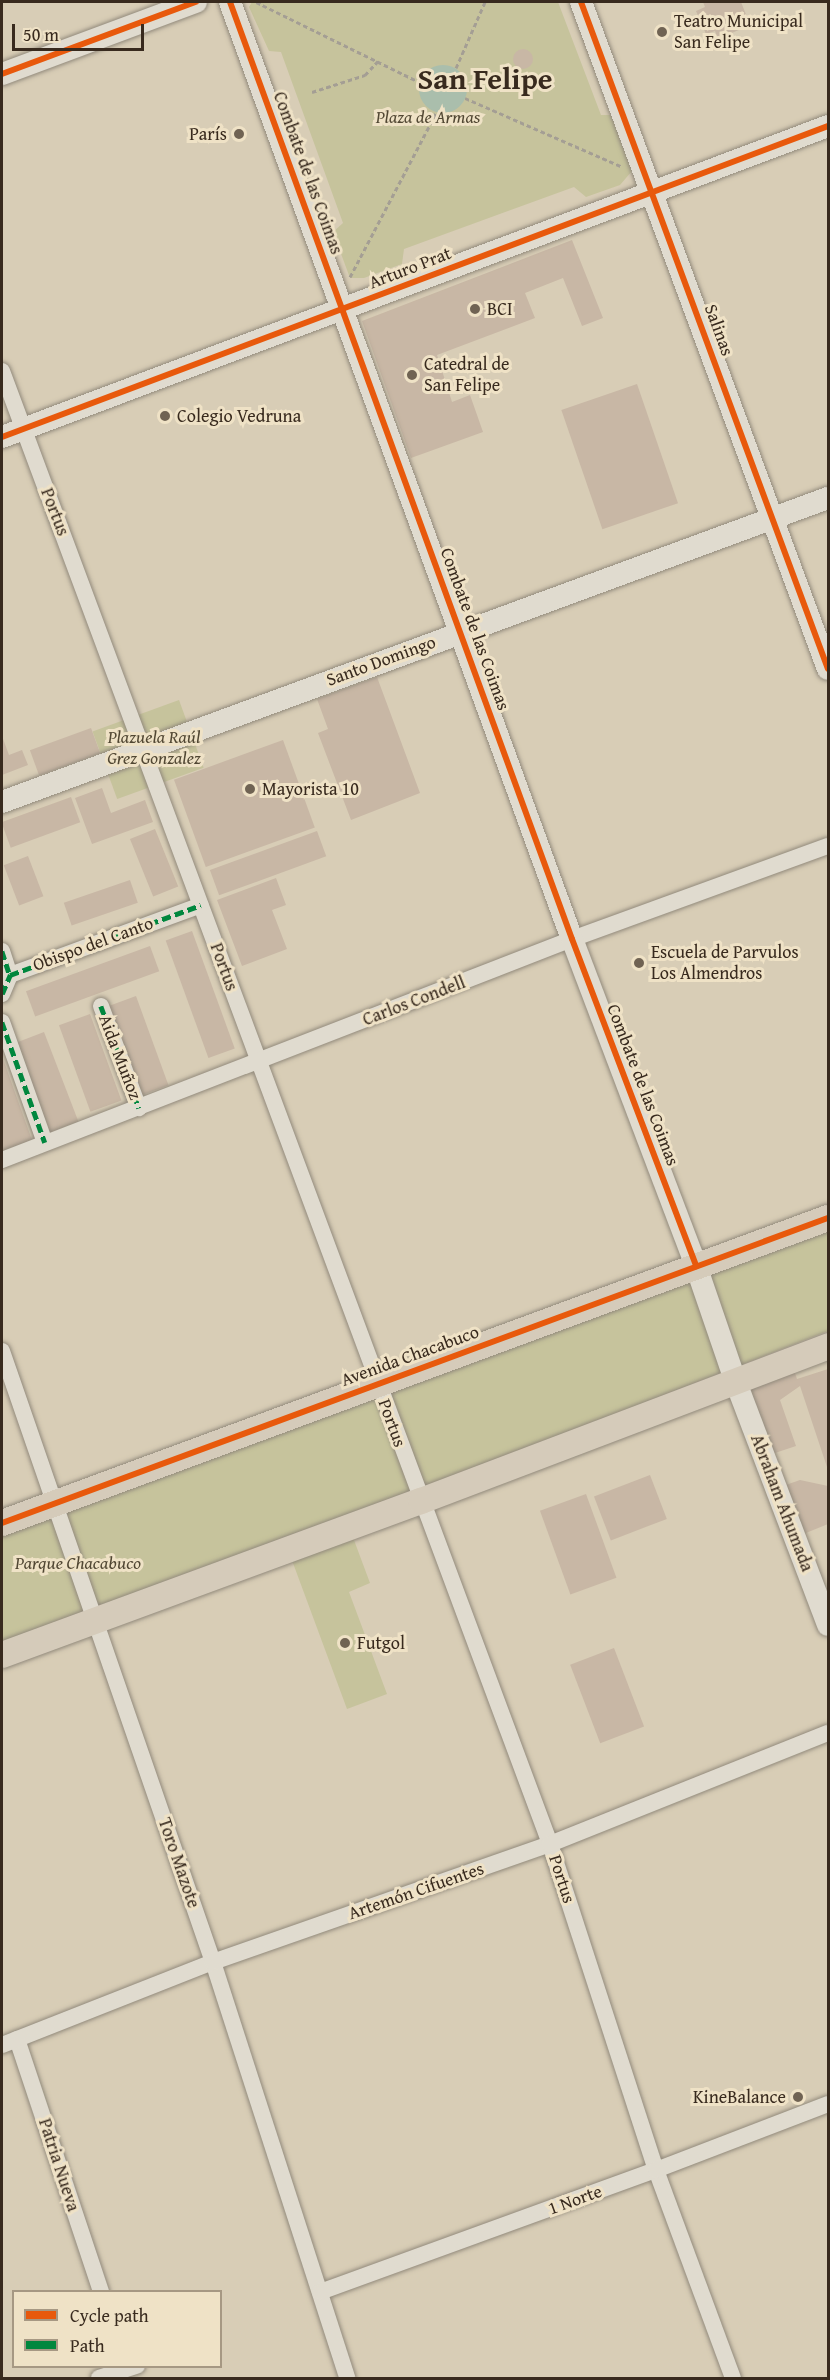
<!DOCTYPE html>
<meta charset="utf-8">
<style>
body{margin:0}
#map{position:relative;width:830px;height:2380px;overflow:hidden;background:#d8cdb6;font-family:"Gentium Book Plus",serif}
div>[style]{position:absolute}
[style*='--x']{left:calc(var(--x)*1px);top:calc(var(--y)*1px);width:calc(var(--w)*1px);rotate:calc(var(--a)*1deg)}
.green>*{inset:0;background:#c6c39c;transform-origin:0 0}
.water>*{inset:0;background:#aabeac}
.round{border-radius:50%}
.building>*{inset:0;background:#c8b7a5;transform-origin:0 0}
.path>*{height:3px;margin-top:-1.5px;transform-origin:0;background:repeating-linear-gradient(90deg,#a49e94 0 4.5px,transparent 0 7.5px)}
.roads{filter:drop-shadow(0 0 2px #928a7c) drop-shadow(0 0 2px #928a7c)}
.street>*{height:16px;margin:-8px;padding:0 8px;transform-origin:8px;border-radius:8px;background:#e0dbcf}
.secondary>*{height:22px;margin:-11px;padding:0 11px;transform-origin:11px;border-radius:11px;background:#e0dbcf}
.primary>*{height:26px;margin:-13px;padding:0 13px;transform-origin:13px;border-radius:13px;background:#d5cbba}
.quiet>*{height:4.5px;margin-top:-2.25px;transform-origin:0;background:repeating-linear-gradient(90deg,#00873e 0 9px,transparent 0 13.5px)}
.cycleway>*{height:6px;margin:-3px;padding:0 3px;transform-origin:3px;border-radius:3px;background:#e8590c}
.dots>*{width:16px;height:16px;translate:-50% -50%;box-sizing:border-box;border:3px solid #efe2c6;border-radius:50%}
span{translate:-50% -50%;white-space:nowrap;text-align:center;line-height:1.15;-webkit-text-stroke:6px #efe2c6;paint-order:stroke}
.poi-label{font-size:18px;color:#382a1e}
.left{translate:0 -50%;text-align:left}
.right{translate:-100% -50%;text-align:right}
.park-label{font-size:18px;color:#514733;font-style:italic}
.street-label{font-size:18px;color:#382a1e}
.town-label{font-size:30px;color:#382a1e;font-weight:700}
.frame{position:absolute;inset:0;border:3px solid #382a1e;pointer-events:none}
.legend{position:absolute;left:12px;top:2290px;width:210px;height:78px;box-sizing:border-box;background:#efe2c6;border:2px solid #a69883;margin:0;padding:8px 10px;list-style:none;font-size:18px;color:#382a1e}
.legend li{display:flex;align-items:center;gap:12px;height:30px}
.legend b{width:30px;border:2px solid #a69883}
.scale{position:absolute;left:12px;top:24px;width:132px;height:27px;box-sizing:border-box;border:3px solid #382a1e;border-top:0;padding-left:8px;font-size:18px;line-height:21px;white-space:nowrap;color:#382a1e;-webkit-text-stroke:4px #efe2c6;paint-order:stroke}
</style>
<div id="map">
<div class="green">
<div style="clip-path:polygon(252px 2px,558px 2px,601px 115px,616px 115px,632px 171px,620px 185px,586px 197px,574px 187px,404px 249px,402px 264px,364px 278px,350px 278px,333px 232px,343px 223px,281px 52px,269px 51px,249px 7px)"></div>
<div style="left:179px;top:700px;width:72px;height:92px;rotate:70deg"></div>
<div style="clip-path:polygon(828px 1232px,828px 1331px,500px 1459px,2px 1646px,2px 1534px)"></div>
<div style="clip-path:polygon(351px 1532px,370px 1583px,349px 1592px,387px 1694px,347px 1709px,290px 1555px)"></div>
</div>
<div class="water">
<div class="round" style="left:419px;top:65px;width:48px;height:48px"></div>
</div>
<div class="building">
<div style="clip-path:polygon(703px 2px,741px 2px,747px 17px,737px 21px,741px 29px,718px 39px,715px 31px,706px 34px,696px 11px,705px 7px)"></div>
<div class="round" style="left:513px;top:49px;width:20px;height:20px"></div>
<div style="clip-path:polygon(572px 240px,603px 318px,582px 326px,563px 278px,525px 293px,535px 318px,437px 355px,452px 402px,470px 395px,483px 432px,411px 458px,362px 321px)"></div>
<div style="left:637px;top:384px;width:126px;height:80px;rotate:71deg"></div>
<div style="clip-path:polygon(377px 677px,420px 793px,351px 820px,318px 733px,328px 729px,317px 699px)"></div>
<div style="left:91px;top:728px;width:27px;height:65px;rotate:70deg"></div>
<div style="clip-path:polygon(2px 736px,9px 755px,22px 750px,28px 765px,2px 775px)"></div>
<div style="left:283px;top:740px;width:93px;height:116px;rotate:70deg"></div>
<div style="clip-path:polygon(102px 788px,111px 813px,145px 800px,153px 822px,92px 844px,75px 798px)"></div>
<div style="left:71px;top:797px;width:27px;height:74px;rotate:70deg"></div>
<div style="left:155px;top:829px;width:62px;height:27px;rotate:68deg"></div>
<div style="left:317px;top:831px;width:27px;height:114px;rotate:70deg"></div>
<div style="left:28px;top:856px;width:43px;height:26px;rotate:69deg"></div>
<div style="clip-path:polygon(276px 878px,286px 905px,272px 910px,287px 949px,242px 966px,217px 900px)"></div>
<div style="left:130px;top:880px;width:24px;height:70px;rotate:71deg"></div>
<div style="left:192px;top:931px;width:125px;height:28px;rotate:70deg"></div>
<div style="left:150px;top:946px;width:27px;height:132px;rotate:70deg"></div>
<div style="left:136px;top:996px;width:95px;height:29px;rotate:70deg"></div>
<div style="left:90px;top:1014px;width:92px;height:33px;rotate:70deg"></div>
<div style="left:44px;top:1032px;width:96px;height:30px;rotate:69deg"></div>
<div style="clip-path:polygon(2px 1056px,32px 1140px,2px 1151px)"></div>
<div style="clip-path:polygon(793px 1367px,797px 1379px,828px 1369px,828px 1470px,800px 1386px,780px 1400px,796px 1446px,769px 1455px,744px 1384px)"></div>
<div style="left:650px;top:1475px;width:47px;height:60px;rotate:69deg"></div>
<div style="clip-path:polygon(800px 1480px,828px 1486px,828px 1524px,801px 1535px,783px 1486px)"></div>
<div style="left:586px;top:1494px;width:89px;height:49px;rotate:70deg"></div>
<div style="left:614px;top:1648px;width:84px;height:47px;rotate:69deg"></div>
</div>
<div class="path">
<div style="--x:256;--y:2;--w:182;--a:26.1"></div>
<div style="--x:456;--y:68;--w:72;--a:-66.3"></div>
<div style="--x:312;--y:92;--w:56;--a:-17.8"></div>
<div style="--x:365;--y:75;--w:19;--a:-47"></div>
<div style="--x:465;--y:98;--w:170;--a:23.6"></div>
<div style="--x:350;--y:277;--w:185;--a:-62.3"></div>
</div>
<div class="roads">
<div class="street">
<div style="--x:2;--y:371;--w:1572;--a:69.59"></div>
<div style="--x:550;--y:1844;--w:343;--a:72"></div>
<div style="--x:656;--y:2170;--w:222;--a:69.7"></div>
<div style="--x:2;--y:951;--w:25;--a:72"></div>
<div style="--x:10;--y:975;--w:203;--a:-20.1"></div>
<div style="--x:2;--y:994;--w:21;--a:-67"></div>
<div style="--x:101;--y:1006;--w:109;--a:69.6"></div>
<div style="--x:2;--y:1022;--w:128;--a:70.4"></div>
<div style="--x:2;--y:1160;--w:611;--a:-21.19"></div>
<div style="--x:572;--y:939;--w:272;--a:-20"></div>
<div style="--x:2;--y:1351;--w:646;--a:70.95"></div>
<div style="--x:213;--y:1962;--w:437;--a:72.1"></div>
<div style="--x:17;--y:2039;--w:267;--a:71.6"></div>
<div style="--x:2;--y:2045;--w:227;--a:-21.5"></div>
<div style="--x:213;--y:1962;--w:357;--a:-19.3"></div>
<div style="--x:550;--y:1844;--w:299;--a:-21.8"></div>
<div style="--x:320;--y:2292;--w:357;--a:-20"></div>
<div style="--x:656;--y:2170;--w:184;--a:-21"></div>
<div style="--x:99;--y:2378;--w:40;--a:-18"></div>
</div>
<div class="secondary">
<div style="--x:230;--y:2;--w:997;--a:69.95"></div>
<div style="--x:572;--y:939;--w:350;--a:69.2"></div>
<div style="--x:696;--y:1266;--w:120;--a:71.1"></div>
<div style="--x:735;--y:1380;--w:262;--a:69.2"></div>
<div style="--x:581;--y:2;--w:711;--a:69.68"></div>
<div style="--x:2;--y:74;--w:207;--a:-20.4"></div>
<div style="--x:2;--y:437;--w:883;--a:-20.63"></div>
<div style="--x:2;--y:802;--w:880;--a:-20.21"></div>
</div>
<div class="primary">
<div style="--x:2;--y:1523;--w:881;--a:-20.27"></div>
<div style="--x:2;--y:1655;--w:446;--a:-20.2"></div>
<div style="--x:421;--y:1501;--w:436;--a:-20.8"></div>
</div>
</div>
<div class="quiet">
<div style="--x:2;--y:951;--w:25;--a:72"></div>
<div style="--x:10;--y:975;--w:203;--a:-20.1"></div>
<div style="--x:2;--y:994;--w:21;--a:-67"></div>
<div style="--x:101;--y:1006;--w:109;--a:69.6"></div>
<div style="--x:2;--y:1022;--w:128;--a:70.4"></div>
</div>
<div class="cycleway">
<div style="--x:230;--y:2;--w:997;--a:69.95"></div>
<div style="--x:572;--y:939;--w:350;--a:69.2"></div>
<div style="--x:581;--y:2;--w:711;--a:69.68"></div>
<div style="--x:2;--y:74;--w:207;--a:-20.4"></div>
<div style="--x:2;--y:437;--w:883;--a:-20.63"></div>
<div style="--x:2;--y:1523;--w:881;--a:-20.27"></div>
</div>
<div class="dots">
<div style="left:662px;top:32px;background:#706353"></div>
<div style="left:239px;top:134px;background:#706353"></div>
<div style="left:475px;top:309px;background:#706353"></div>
<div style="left:412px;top:375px;background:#706353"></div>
<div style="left:165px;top:416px;background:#706353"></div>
<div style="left:250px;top:789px;background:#706353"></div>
<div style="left:639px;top:963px;background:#706353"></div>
<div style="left:345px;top:1643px;background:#706353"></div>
<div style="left:798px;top:2097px;background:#706353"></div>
</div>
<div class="poi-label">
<span class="left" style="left:674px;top:32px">Teatro Municipal<br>San Felipe</span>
<span class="right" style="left:227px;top:134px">París</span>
<span class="left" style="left:487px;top:309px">BCI</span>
<span class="left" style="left:424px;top:375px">Catedral de<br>San Felipe</span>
<span class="left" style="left:177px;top:416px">Colegio Vedruna</span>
<span class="left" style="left:262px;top:789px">Mayorista 10</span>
<span class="left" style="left:651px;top:963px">Escuela de Parvulos<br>Los Almendros</span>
<span class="left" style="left:357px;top:1643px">Futgol</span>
<span class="right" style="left:786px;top:2097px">KineBalance</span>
</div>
<div class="park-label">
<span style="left:428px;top:117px">Plaza de Armas</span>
<span style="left:154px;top:748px">Plazuela Raúl<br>Grez Gonzalez</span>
<span style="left:78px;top:1563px">Parque Chacabuco</span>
</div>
<div class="street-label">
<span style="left:308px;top:173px;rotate:70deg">Combate de las Coimas</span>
<span style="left:410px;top:268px;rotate:-21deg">Arturo Prat</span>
<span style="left:719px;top:330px;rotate:70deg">Salinas</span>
<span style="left:55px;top:512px;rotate:69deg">Portus</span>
<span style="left:475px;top:629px;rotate:70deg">Combate de las Coimas</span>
<span style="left:381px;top:661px;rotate:-20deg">Santo Domingo</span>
<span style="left:93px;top:944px;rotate:-20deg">Obispo del Canto</span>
<span style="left:224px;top:967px;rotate:70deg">Portus</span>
<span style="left:414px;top:1001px;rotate:-21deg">Carlos Condell</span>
<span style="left:120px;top:1057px;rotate:69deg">Aida Muñoz</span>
<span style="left:643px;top:1085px;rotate:69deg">Combate de las Coimas</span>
<span style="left:410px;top:1356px;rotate:-20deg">Avenida Chacabuco</span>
<span style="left:392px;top:1423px;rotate:70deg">Portus</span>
<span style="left:782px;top:1503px;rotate:69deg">Abraham Ahumada</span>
<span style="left:179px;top:1863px;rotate:71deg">Toro Mazote</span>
<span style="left:562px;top:1879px;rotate:72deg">Portus</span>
<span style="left:416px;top:1891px;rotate:-19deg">Artemón Cifuentes</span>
<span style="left:59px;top:2165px;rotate:72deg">Patria Nueva</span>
<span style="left:575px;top:2200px;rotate:-20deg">1 Norte</span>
</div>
<div class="town-label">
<span style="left:485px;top:78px">San Felipe</span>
</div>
<div class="frame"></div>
<ul class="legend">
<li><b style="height:8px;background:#e8590c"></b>Cycle path</li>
<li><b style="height:8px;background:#00873e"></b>Path</li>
</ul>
<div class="scale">50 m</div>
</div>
